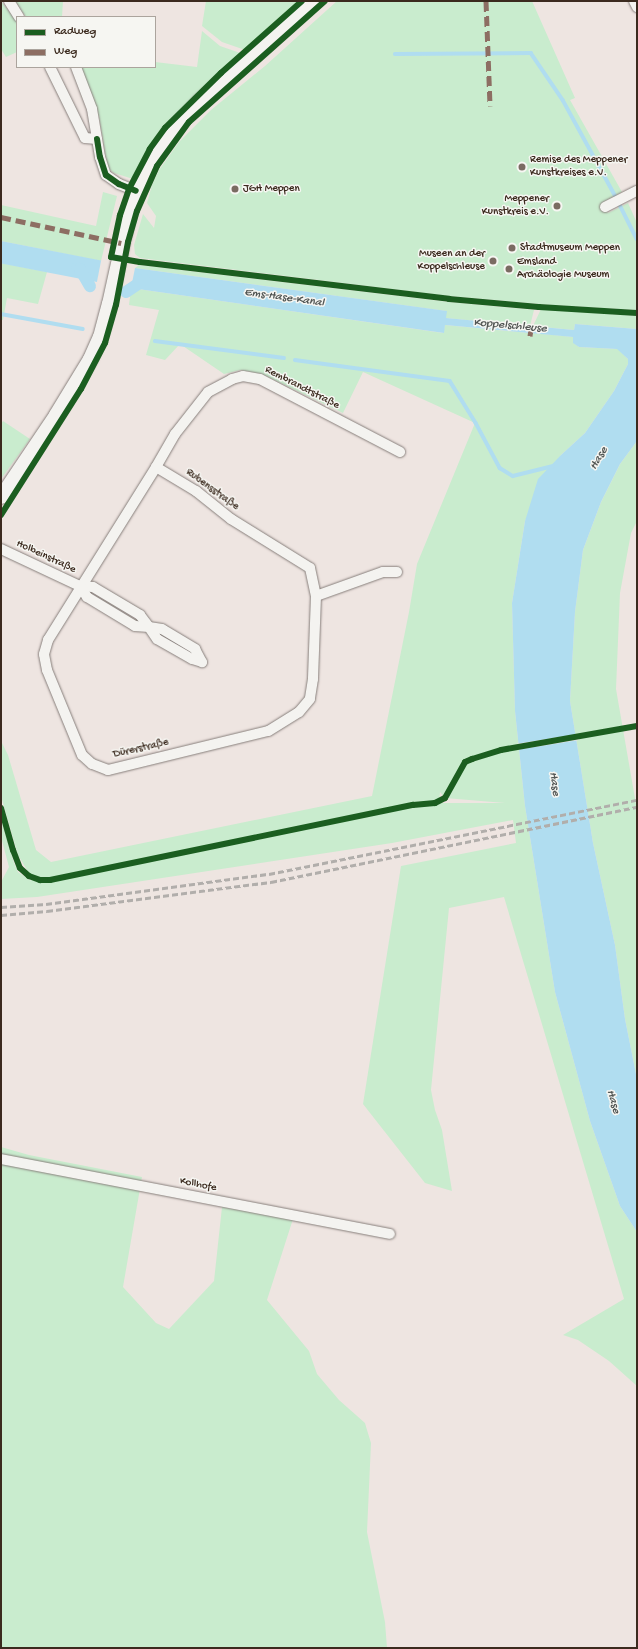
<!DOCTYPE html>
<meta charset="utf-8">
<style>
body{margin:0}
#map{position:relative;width:638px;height:1649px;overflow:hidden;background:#eee5e1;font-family:"Gochi Hand",sans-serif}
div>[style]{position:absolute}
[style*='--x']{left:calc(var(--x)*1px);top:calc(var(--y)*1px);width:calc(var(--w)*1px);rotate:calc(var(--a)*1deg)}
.green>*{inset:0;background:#c9ecce}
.water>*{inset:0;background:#b0ddf0;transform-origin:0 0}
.pier>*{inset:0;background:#eee5e1;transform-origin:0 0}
.stream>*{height:3.5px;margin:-1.75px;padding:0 1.75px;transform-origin:1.75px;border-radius:1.75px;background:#b0ddf0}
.canal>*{height:12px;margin:-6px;padding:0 6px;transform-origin:6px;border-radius:6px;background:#b0ddf0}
.roads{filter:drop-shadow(0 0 1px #877f7b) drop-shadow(0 0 1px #877f7b)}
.street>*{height:10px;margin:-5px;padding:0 5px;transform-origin:5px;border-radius:5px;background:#f4f3f0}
.secondary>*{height:14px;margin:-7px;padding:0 7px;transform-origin:7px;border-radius:7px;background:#f4f3f0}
.rail>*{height:3px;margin-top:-1.5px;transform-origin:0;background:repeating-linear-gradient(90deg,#b1aeab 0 6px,transparent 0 9px)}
.quiet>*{height:5px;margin-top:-2.5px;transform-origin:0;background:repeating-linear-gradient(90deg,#8d6e63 0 10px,transparent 0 15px)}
.cycleway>*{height:6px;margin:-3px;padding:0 3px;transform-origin:3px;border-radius:3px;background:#1b5e20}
.dots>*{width:11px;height:11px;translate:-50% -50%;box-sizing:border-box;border:2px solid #f6f6f2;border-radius:50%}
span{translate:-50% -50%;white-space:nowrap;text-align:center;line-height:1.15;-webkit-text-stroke:3px #f6f6f2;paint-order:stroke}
.poi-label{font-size:11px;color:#3b2a1e}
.left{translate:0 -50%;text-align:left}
.right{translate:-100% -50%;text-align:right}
.street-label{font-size:11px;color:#3b2a1e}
.water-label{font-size:12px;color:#525654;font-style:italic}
.frame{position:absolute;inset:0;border:2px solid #3b2a1e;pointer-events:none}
.legend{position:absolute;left:16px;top:16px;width:140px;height:52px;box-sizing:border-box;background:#f6f6f2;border:1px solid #aba49d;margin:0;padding:5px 7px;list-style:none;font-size:12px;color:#3b2a1e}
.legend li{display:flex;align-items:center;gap:8px;height:20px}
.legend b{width:20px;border:1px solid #aba49d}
</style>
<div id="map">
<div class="green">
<div style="clip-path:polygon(1px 1px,17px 22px,17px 52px,6px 57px,1px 49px)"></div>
<div style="clip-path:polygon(15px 1px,63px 1px,62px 17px,26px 17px)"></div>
<div style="clip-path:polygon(206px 1px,308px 1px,251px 52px,222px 42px,202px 26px)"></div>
<div style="clip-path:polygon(337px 1px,532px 1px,575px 98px,570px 100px,622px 192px,602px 203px,608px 213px,628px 203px,637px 223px,637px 310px,552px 305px,449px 296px,140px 258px,135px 254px,134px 245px,143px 214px,154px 228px,156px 216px,147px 203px,152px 185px,159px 170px,179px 142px,211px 110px,265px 66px)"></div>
<div style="clip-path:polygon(202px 31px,220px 46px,246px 55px,164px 130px,138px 167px,133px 179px,114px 173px,108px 168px,99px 117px,81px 67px,155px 67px,155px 62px,197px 67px)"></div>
<div style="clip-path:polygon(103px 192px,117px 196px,101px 261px,1px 241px,1px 205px,96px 226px)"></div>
<div style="clip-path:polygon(1px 263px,47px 272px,38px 304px,7px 298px,3px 320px,1px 320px)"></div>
<div style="clip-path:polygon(139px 265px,449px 302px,534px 310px,530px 326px,445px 318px,446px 311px,135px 268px)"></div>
<div style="clip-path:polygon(evenodd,131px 288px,443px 333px,445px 325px,529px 333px,529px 336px,532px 337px,532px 333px,574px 337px,574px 343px,579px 347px,618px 349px,628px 359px,628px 364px,614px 391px,585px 433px,561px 455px,525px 521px,512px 603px,515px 711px,525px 806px,555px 992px,590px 1121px,620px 1206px,637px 1232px,637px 1386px,609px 1361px,578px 1340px,563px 1335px,624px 1299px,504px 897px,449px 908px,431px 1090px,435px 1110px,442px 1130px,452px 1191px,425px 1183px,363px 1104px,401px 866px,516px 843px,513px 820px,392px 843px,37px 897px,1px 899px,1px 882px,9px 867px,1px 837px,1px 819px,14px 863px,18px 872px,31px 881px,27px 870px,18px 855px,1px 796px,1px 741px,8px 755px,36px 850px,51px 862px,372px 796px,409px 612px,417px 564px,475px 423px,363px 372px,343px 413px,262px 374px,240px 370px,224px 374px,180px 344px,165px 360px,146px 355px,159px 310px,129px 305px,131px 288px,440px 792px,445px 798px,505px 803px,439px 803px,440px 792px)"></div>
<div style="clip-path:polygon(541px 309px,637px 316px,637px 329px,575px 324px,574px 330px,533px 326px)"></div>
<div style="clip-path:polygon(3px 421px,30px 439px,1px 479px,1px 424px)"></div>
<div style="clip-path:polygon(637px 441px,637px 521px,631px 533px,620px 593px,616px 689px,637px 810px,637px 1079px,625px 1019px,615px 945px,593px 843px,570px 701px,575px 612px,583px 550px,601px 502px,620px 464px)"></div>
<div style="clip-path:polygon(1px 1147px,29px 1155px,142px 1177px,123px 1287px,156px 1323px,169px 1329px,214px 1281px,222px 1207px,293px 1219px,267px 1300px,309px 1351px,317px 1374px,339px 1400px,365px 1423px,367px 1430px,371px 1443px,367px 1532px,385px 1622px,387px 1648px,1px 1648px)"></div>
</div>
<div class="water">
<div style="left:1px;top:241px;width:102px;height:22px;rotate:11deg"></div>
<div style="clip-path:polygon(135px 268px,447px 311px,446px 318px,574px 330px,575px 324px,637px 329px,637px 441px,620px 464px,601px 502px,583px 550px,575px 612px,570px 701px,593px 843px,615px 945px,625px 1019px,637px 1079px,637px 1232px,620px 1206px,590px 1121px,555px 992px,525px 806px,515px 711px,512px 603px,525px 521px,538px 479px,561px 455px,585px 433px,614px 391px,628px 364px,628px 359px,617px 349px,579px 347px,573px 343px,573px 337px,445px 325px,444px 333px,131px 288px)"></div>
</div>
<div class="pier">
<div style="left:578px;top:734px;width:6px;height:62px;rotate:81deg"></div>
</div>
<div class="stream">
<div style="--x:395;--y:54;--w:136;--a:-0.4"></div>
<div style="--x:531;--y:53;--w:57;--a:55.8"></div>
<div style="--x:563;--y:100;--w:111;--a:61.3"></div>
<div style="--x:616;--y:197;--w:47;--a:63.4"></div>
<div style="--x:1;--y:314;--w:83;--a:10.4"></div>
<div style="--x:155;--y:341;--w:130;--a:7.5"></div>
<div style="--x:295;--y:360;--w:156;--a:7.7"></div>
<div style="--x:450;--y:381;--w:49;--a:58.2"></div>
<div style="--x:476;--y:423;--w:51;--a:61.9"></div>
<div style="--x:500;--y:468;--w:15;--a:32"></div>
<div style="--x:513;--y:476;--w:41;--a:-14"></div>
</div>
<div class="canal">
<div style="--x:77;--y:268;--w:3;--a:18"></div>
<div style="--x:80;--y:269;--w:20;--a:60"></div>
<div style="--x:126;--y:292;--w:22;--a:-34"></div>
</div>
<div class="roads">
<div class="street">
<div style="--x:9;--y:1;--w:19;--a:58"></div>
<div style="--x:634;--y:1;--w:7;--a:63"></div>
<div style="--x:50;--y:67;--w:79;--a:63.8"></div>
<div style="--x:85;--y:138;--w:12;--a:5"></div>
<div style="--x:76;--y:67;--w:45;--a:69.1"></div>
<div style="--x:92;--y:109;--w:49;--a:80.5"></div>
<div style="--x:100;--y:157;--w:19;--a:72"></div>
<div style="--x:106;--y:175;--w:16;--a:35"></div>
<div style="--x:119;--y:184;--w:18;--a:22"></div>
<div style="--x:605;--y:207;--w:36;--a:-27"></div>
<div style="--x:156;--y:467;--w:47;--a:31"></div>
<div style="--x:196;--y:491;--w:45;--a:38.7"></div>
<div style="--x:231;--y:519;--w:93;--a:31.8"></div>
<div style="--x:310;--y:568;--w:29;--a:78"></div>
<div style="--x:316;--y:596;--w:83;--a:92.1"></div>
<div style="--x:313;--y:679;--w:20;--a:99"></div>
<div style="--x:310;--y:699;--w:17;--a:130"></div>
<div style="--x:299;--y:712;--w:36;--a:148"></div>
<div style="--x:268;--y:731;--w:165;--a:166.3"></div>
<div style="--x:108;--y:770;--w:17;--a:-159"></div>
<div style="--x:92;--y:764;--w:13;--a:-138"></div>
<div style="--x:82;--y:755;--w:92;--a:-112.4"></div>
<div style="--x:47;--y:670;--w:16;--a:-101"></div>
<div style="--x:44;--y:654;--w:15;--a:-74"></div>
<div style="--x:48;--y:640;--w:204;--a:-58"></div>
<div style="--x:156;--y:467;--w:38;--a:-60"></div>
<div style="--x:175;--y:434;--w:53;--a:-51.8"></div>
<div style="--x:208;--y:392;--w:27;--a:-28"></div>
<div style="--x:232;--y:379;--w:11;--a:-15"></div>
<div style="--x:243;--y:376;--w:17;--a:10"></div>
<div style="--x:260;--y:379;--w:158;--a:27.5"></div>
<div style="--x:1;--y:549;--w:87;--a:25.1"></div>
<div style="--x:80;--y:586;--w:13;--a:4"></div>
<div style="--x:93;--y:587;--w:55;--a:30.8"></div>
<div style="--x:140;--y:615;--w:15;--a:53"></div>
<div style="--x:149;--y:627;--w:14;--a:-176"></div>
<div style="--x:135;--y:626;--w:56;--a:-148.9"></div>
<div style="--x:87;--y:597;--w:13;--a:-122"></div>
<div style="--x:316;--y:596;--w:71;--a:-19.7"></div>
<div style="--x:383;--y:572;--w:14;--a:0"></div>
<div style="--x:149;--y:627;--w:13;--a:9"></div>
<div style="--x:162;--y:629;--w:39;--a:31"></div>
<div style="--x:195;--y:649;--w:15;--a:62"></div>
<div style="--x:202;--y:662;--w:10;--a:-163"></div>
<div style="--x:192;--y:659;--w:40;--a:-150.3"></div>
<div style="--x:157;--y:639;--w:14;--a:-124"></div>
<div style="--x:1;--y:1159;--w:396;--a:10.9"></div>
</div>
<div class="secondary">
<div style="--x:1;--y:497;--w:99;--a:-56.1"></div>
<div style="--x:56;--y:415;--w:66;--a:-58.7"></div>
<div style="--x:90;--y:359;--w:24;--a:-66"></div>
<div style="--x:100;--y:337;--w:34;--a:-75"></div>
<div style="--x:109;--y:304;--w:97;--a:-77.5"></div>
<div style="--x:130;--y:209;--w:19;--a:-72"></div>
<div style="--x:136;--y:191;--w:33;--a:-63"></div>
<div style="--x:151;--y:162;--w:36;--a:-58"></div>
<div style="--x:170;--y:132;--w:43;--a:-45.9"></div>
<div style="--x:200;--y:101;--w:151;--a:-41.5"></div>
</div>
</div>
<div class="rail">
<div style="--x:1;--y:907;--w:45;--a:-3.8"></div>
<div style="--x:46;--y:904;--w:225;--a:-7.7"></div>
<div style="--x:269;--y:874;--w:375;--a:-11.4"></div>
<div style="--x:1;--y:915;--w:46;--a:-5"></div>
<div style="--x:47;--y:911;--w:226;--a:-7.4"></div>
<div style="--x:271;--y:882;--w:374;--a:-11.6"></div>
</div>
<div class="quiet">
<div style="--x:486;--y:1;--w:105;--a:87.8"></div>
<div style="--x:1;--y:217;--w:123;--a:12.2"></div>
<div style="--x:530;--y:336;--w:14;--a:-82"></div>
</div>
<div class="cycleway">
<div style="--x:302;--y:1;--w:108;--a:138.4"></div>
<div style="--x:221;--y:73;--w:78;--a:135.5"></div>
<div style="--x:165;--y:128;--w:26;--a:126"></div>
<div style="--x:150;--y:149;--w:45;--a:117.7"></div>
<div style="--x:129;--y:189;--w:28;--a:109"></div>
<div style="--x:120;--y:215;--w:43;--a:102.1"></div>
<div style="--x:111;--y:257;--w:29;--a:10"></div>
<div style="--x:140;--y:262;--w:311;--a:6.8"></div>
<div style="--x:449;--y:299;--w:90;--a:5.1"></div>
<div style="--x:539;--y:307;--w:98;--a:3.5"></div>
<div style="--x:97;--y:139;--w:18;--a:81"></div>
<div style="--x:100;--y:157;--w:19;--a:72"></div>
<div style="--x:106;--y:175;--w:16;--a:35"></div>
<div style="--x:119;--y:184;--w:18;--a:22"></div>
<div style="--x:1;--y:515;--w:149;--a:-57.6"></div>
<div style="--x:81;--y:389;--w:52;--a:-62.4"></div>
<div style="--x:105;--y:343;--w:40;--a:-74"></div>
<div style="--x:116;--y:305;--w:64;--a:-79.2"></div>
<div style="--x:128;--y:242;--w:32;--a:-74"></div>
<div style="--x:137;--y:211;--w:49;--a:-66"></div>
<div style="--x:157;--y:166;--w:54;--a:-54"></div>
<div style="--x:189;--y:122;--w:182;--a:-41.7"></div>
<div style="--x:1;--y:808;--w:44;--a:74.1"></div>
<div style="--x:13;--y:850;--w:19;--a:69"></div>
<div style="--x:20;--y:868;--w:12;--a:42"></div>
<div style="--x:29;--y:876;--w:12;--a:20"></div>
<div style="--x:40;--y:880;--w:10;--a:0"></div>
<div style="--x:50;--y:880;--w:371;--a:-11.7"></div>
<div style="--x:413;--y:805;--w:22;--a:-5"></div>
<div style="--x:435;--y:803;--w:11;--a:-27"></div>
<div style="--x:445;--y:798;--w:41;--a:-60.9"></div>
<div style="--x:465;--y:762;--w:8;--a:-23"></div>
<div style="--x:472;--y:759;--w:30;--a:-17"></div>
<div style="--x:501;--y:750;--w:138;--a:-10"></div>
</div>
<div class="dots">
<div style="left:522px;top:167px;background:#7a6b62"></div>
<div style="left:235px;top:189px;background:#7a6b62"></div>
<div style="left:557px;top:206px;background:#7a6b62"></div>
<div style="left:512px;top:248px;background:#7a6b62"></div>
<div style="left:493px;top:261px;background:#7a6b62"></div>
<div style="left:509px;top:269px;background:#7a6b62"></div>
</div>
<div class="poi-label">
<span class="left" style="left:530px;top:167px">Remise des Meppener<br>Kunstkreises e.V.</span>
<span class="left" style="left:243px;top:189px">JGH Meppen</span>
<span class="right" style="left:549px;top:206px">Meppener<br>Kunstkreis e.V.</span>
<span class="left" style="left:520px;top:248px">Stadtmuseum Meppen</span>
<span class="right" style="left:485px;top:261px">Museen an der<br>Koppelschleuse</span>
<span class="left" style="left:517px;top:269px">Emsland<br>Archäologie Museum</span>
</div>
<div class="street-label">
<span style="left:302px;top:388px;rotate:27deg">Rembrandtstraße</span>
<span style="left:212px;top:490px;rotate:36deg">Rubensstraße</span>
<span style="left:46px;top:557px;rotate:25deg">Holbeinstraße</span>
<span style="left:141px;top:749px;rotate:-13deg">Dürerstraße</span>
<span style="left:198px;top:1185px;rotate:11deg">Kollhofe</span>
</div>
<div class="water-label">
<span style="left:284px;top:299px;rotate:8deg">Ems-Hase-Kanal</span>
<span style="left:510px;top:327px;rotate:5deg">Koppelschleuse</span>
<span style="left:600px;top:459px;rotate:-59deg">Hase</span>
<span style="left:553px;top:784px;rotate:82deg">Hase</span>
<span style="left:612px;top:1102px;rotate:74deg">Hase</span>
</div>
<div class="frame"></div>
<ul class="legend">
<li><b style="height:5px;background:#1b5e20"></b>Radweg</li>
<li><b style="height:5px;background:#8d6e63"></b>Weg</li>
</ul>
</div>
